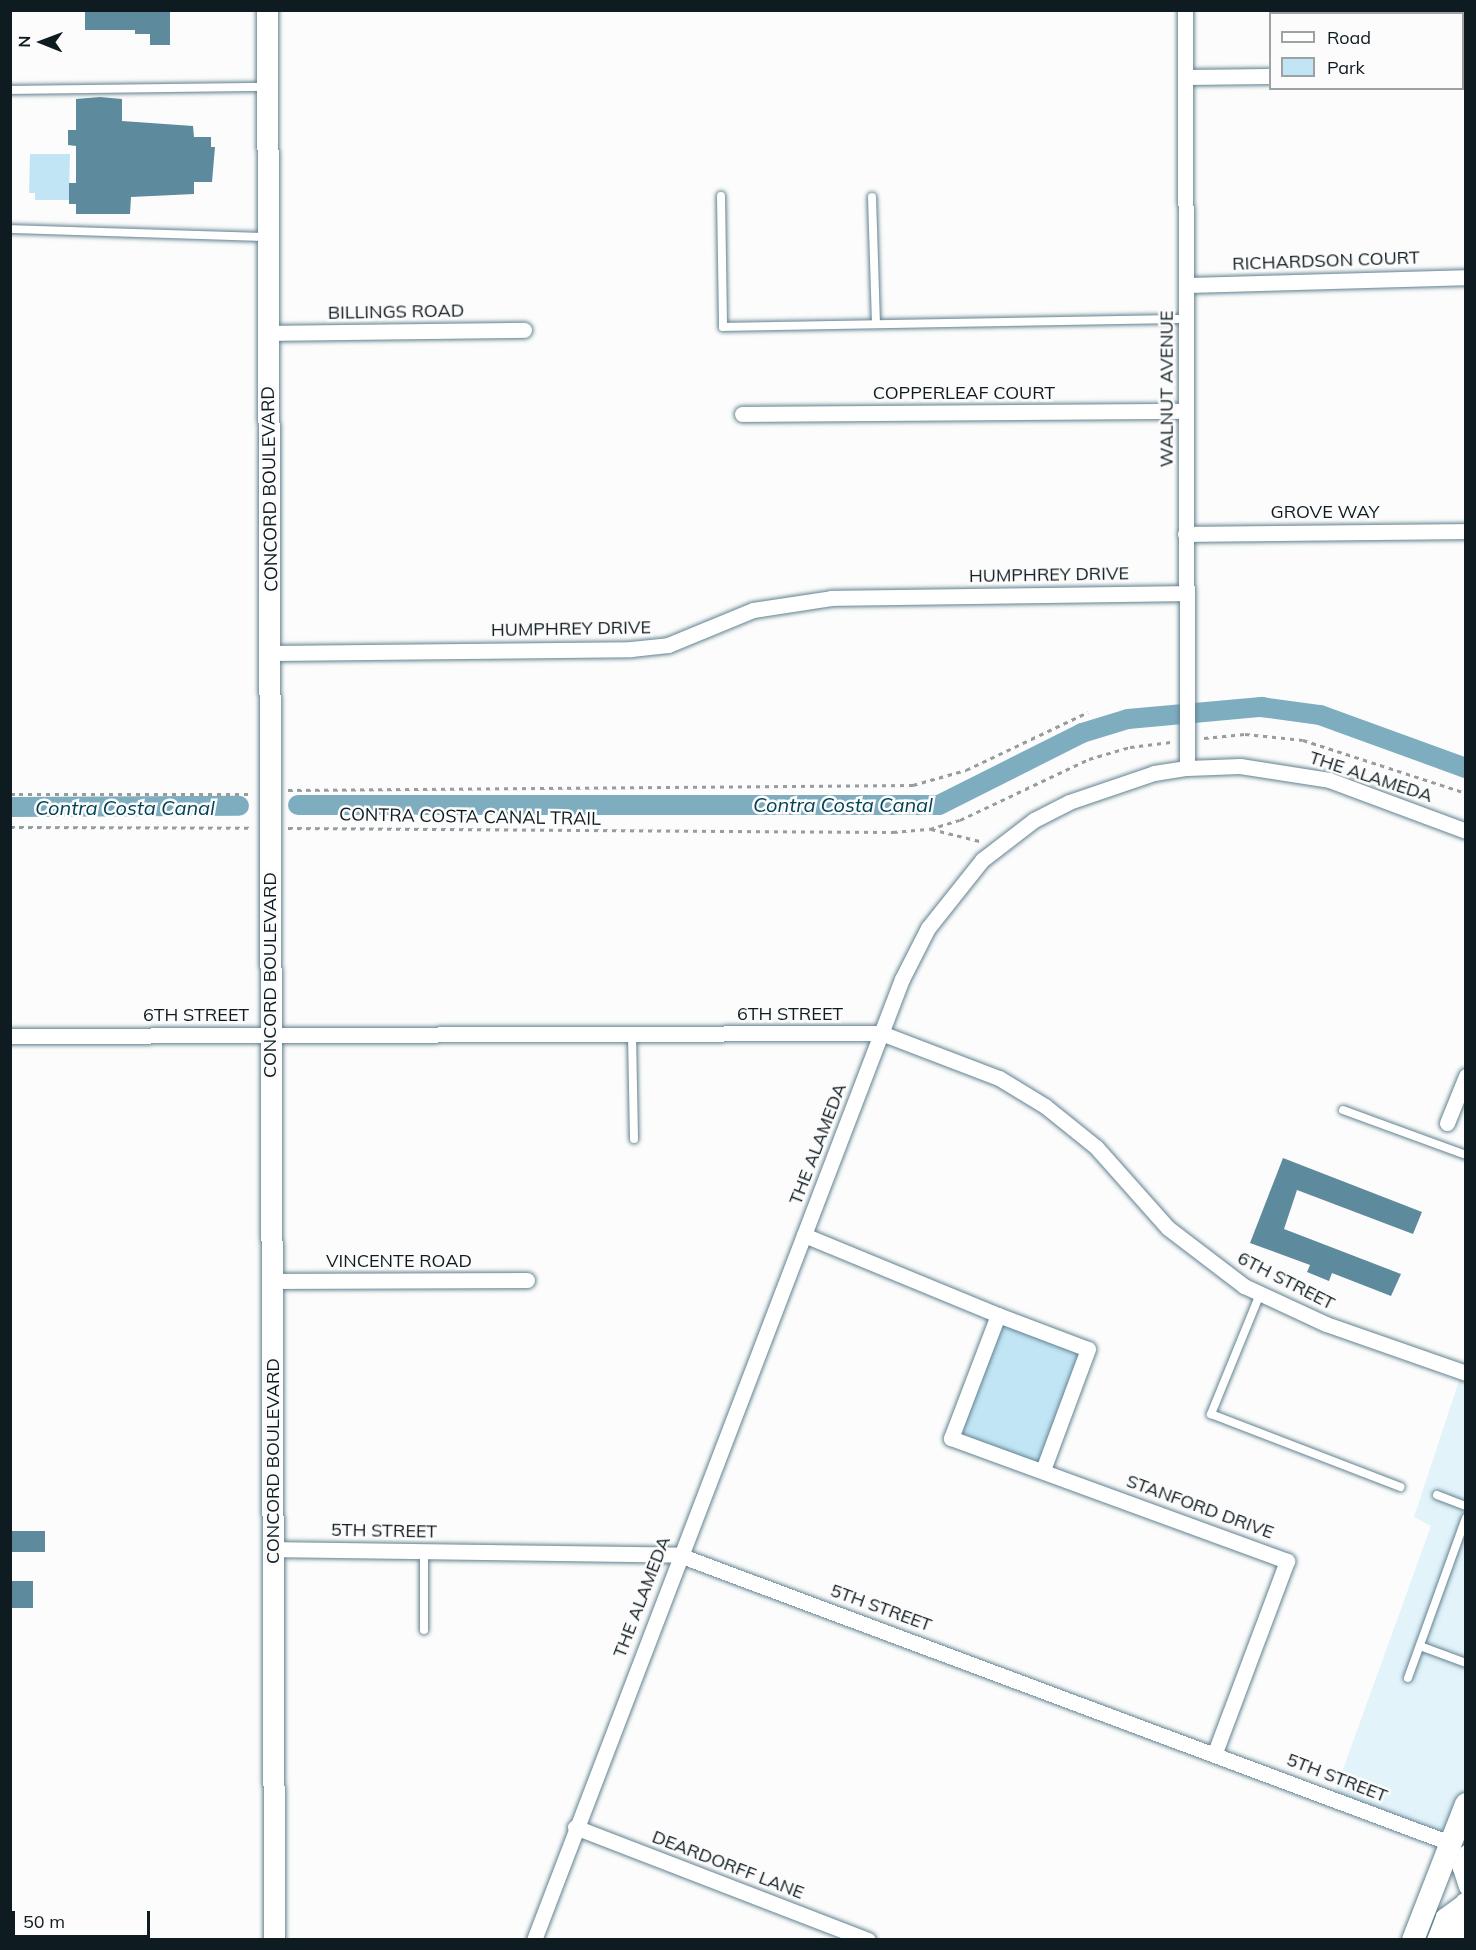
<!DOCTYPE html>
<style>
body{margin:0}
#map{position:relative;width:1476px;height:1950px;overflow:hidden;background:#fcfcfc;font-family:Mulish,sans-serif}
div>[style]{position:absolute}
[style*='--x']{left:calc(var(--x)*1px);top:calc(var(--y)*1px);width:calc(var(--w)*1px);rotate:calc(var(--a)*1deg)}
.built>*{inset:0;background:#e2f3fa}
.green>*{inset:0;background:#c2e5f5;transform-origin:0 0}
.canal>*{height:20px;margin:-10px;padding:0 10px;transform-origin:10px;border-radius:10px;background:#7fadc0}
.building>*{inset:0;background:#5e8a9d;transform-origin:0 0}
.path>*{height:3px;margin-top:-1.5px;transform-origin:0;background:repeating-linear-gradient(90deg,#979c9e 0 4.5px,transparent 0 9px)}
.roads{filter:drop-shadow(0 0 2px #628290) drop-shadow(0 0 2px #628290)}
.lane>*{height:8px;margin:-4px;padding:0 4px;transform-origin:4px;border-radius:4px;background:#fff}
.street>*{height:15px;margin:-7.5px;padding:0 7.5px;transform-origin:7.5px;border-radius:7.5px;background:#fff}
.secondary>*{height:21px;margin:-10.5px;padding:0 10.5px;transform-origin:10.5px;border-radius:10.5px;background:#fff}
.primary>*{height:22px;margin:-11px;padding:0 11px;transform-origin:11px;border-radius:11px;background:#fff}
span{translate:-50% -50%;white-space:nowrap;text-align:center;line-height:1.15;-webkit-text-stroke:5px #fcfcfc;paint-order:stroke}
.street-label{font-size:18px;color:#0e1b20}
.water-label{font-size:20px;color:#004256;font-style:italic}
.frame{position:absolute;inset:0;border:12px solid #0e1b20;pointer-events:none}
.legend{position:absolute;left:1269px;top:12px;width:195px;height:78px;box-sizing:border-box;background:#fcfcfc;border:2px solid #9da2a4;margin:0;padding:8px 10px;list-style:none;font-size:18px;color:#0e1b20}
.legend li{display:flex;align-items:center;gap:12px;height:30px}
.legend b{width:30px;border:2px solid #9da2a4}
.north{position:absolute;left:12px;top:12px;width:60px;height:60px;-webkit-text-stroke:4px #fcfcfc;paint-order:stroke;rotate:271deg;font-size:16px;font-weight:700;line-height:24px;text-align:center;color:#0e1b20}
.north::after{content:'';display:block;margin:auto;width:21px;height:27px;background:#0e1b20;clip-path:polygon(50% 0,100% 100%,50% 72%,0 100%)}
.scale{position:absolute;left:12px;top:1911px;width:138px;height:27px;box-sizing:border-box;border:3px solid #0e1b20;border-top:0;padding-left:8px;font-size:18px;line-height:21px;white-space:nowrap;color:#0e1b20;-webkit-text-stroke:4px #fcfcfc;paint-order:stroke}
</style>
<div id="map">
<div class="built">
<div style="clip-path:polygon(1462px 1372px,1466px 1373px,1465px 1804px,1450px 1843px,1333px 1797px,1431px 1526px,1414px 1517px)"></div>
</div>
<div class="green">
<div style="clip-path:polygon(30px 154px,70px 154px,69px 200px,35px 200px,35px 193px,29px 193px)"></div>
<div style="left:998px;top:1315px;width:96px;height:132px;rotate:21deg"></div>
</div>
<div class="canal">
<div style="--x:298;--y:805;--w:641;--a:0"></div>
<div style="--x:939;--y:805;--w:160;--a:-26.7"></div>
<div style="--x:1082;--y:733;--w:48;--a:-16.9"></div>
<div style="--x:1128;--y:719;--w:134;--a:-5.2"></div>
<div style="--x:1261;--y:707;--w:60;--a:7.7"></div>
<div style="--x:1320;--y:715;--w:155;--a:20"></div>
<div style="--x:10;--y:807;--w:229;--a:-0.3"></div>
</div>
<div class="building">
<div style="clip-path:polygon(85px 10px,170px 10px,170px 45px,150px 45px,150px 34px,135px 34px,135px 30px,85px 30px)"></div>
<div style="clip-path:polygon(100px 97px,122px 99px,122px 121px,193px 126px,194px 137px,211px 137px,211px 147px,215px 147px,212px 182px,194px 182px,194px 194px,131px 197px,130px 214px,76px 214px,76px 204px,69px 204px,69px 183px,76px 183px,76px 146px,68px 145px,68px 130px,76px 130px,76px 99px)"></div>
<div style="clip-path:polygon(1283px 1158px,1422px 1212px,1413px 1234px,1297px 1190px,1284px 1229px,1401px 1274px,1391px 1296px,1332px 1273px,1329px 1281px,1307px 1272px,1310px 1265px,1250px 1243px)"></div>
<div style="left:10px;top:1531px;width:35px;height:21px"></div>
<div style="left:10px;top:1581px;width:23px;height:27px"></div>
</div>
<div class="path">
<div style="--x:1204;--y:738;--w:41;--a:-5.6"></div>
<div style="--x:1245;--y:734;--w:58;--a:5.9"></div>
<div style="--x:1303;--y:740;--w:171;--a:18"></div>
<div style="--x:288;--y:790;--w:625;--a:-0.46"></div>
<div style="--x:913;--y:785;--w:55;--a:-15.8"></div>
<div style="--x:966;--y:770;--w:135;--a:-25.4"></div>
<div style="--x:10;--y:794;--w:241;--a:0"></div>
<div style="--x:10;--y:827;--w:242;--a:0.2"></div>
<div style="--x:288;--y:828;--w:605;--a:0.38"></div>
<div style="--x:893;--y:832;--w:37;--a:-5"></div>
<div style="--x:930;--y:829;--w:31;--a:-17"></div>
<div style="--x:960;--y:820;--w:143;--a:-25.3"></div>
<div style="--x:1089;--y:759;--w:43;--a:-16.3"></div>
<div style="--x:1130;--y:747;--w:41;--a:-7"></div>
<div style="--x:931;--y:829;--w:50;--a:13.8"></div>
</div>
<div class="roads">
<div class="lane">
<div style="--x:10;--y:90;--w:257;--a:-0.7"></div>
<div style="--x:721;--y:196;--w:131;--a:89.1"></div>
<div style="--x:723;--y:327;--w:464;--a:-1"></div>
<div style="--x:872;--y:197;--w:127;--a:88.2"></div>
<div style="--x:10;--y:229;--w:257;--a:1.8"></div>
<div style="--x:632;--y:1034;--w:105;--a:88.9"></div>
<div style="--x:1343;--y:1110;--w:131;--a:20.1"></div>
<div style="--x:1260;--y:1294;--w:130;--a:112.2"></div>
<div style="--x:1211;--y:1414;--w:203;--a:21.1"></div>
<div style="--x:1437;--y:1495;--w:31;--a:21"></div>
<div style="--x:424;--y:1630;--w:79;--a:-90"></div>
<div style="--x:1420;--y:1646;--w:49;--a:20.3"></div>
<div style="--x:1408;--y:1678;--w:170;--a:-70.1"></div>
</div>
<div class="street">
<div style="--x:1185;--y:10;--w:758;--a:89.85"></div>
<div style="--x:1462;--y:75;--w:4;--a:0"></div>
<div style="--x:1186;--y:77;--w:84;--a:-0.7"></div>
<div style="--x:1187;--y:285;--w:279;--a:-1.6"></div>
<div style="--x:269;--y:333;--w:255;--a:-0.7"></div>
<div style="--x:742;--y:414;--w:444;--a:-0.4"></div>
<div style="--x:1185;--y:534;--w:281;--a:-0.6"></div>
<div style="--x:272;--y:653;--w:359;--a:-0.6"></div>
<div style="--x:631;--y:649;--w:37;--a:-6"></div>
<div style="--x:668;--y:645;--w:92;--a:-22.4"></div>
<div style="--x:753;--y:610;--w:79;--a:-8.7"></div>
<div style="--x:831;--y:598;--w:355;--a:-0.8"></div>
<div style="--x:10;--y:1036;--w:871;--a:-0.2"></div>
<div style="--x:881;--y:1033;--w:126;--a:20.9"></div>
<div style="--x:999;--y:1078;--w:54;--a:31.3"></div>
<div style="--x:1045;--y:1106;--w:65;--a:38.8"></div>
<div style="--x:1096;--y:1147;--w:108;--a:48.4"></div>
<div style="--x:1168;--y:1228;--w:96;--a:37.3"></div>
<div style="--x:1244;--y:1286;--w:90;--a:24.9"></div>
<div style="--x:1326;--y:1324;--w:148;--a:19.3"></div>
<div style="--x:1447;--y:1123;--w:51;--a:-68"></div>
<div style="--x:804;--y:1235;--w:210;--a:22.4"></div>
<div style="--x:998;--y:1315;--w:132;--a:110.9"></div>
<div style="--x:951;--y:1438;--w:358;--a:20.1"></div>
<div style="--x:1287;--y:1561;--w:205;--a:110.6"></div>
<div style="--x:272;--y:1281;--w:255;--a:-0.2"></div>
<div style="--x:998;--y:1315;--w:96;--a:20.7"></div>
<div style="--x:1088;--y:1349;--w:129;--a:110.4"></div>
<div style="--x:272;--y:1549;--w:407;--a:0.8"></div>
<div style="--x:679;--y:1555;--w:823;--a:20.48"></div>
<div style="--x:575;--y:1827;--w:314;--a:21.1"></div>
<div style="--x:1466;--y:1852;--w:17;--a:111"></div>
<div style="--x:1460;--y:1868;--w:20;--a:72"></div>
<div style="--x:534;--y:1940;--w:1029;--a:-69.05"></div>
<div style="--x:902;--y:979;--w:57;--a:-63"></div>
<div style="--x:928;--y:928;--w:87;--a:-51.5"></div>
<div style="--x:982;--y:860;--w:66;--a:-37.6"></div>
<div style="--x:1034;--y:820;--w:39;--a:-27"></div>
<div style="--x:1069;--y:802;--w:90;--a:-18.8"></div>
<div style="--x:1154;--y:773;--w:33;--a:-9"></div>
<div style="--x:1187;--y:768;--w:53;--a:-2.2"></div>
<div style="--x:1240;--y:766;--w:90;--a:8.9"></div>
<div style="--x:1329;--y:780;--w:146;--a:20.4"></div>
<div style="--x:1434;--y:1940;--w:26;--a:-69"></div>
<div style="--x:1443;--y:1916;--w:29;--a:-36"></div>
</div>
<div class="secondary">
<div style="--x:267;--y:10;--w:1930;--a:89.79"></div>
</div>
<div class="primary">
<div style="--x:1413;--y:1940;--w:146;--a:-68.7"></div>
<div style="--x:1452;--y:1940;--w:39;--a:-69"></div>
</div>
</div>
<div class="street-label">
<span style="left:1326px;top:261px;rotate:-2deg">RICHARDSON COURT</span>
<span style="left:396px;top:312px;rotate:-1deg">BILLINGS ROAD</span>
<span style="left:1167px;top:389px;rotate:-90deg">WALNUT AVENUE</span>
<span style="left:964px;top:393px">COPPERLEAF COURT</span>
<span style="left:270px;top:489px;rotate:-91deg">CONCORD BOULEVARD</span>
<span style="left:1325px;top:512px">GROVE WAY</span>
<span style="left:1049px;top:575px;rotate:-1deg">HUMPHREY DRIVE</span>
<span style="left:571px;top:629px;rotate:-1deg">HUMPHREY DRIVE</span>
<span style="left:1371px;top:777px;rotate:18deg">THE ALAMEDA</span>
<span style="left:470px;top:817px;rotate:1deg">CONTRA COSTA CANAL TRAIL</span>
<span style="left:270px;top:975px;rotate:-90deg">CONCORD BOULEVARD</span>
<span style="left:790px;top:1014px">6TH STREET</span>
<span style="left:196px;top:1015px">6TH STREET</span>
<span style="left:818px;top:1144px;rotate:-69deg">THE ALAMEDA</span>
<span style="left:399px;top:1261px">VINCENTE ROAD</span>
<span style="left:1286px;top:1281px;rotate:27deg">6TH STREET</span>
<span style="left:273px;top:1461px;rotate:-90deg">CONCORD BOULEVARD</span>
<span style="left:1200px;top:1507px;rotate:20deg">STANFORD DRIVE</span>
<span style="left:384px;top:1531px;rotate:1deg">5TH STREET</span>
<span style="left:642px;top:1597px;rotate:-69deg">THE ALAMEDA</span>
<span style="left:881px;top:1608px;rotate:20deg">5TH STREET</span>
<span style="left:1337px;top:1778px;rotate:21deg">5TH STREET</span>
<span style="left:728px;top:1865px;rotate:21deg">DEARDORFF LANE</span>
</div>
<div class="water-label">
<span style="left:843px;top:804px">Contra Costa Canal</span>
<span style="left:125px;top:807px">Contra Costa Canal</span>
</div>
<div class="frame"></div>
<ul class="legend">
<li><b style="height:8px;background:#fff"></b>Road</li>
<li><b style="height:16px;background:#c2e5f5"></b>Park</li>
</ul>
<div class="north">N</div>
<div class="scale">50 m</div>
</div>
